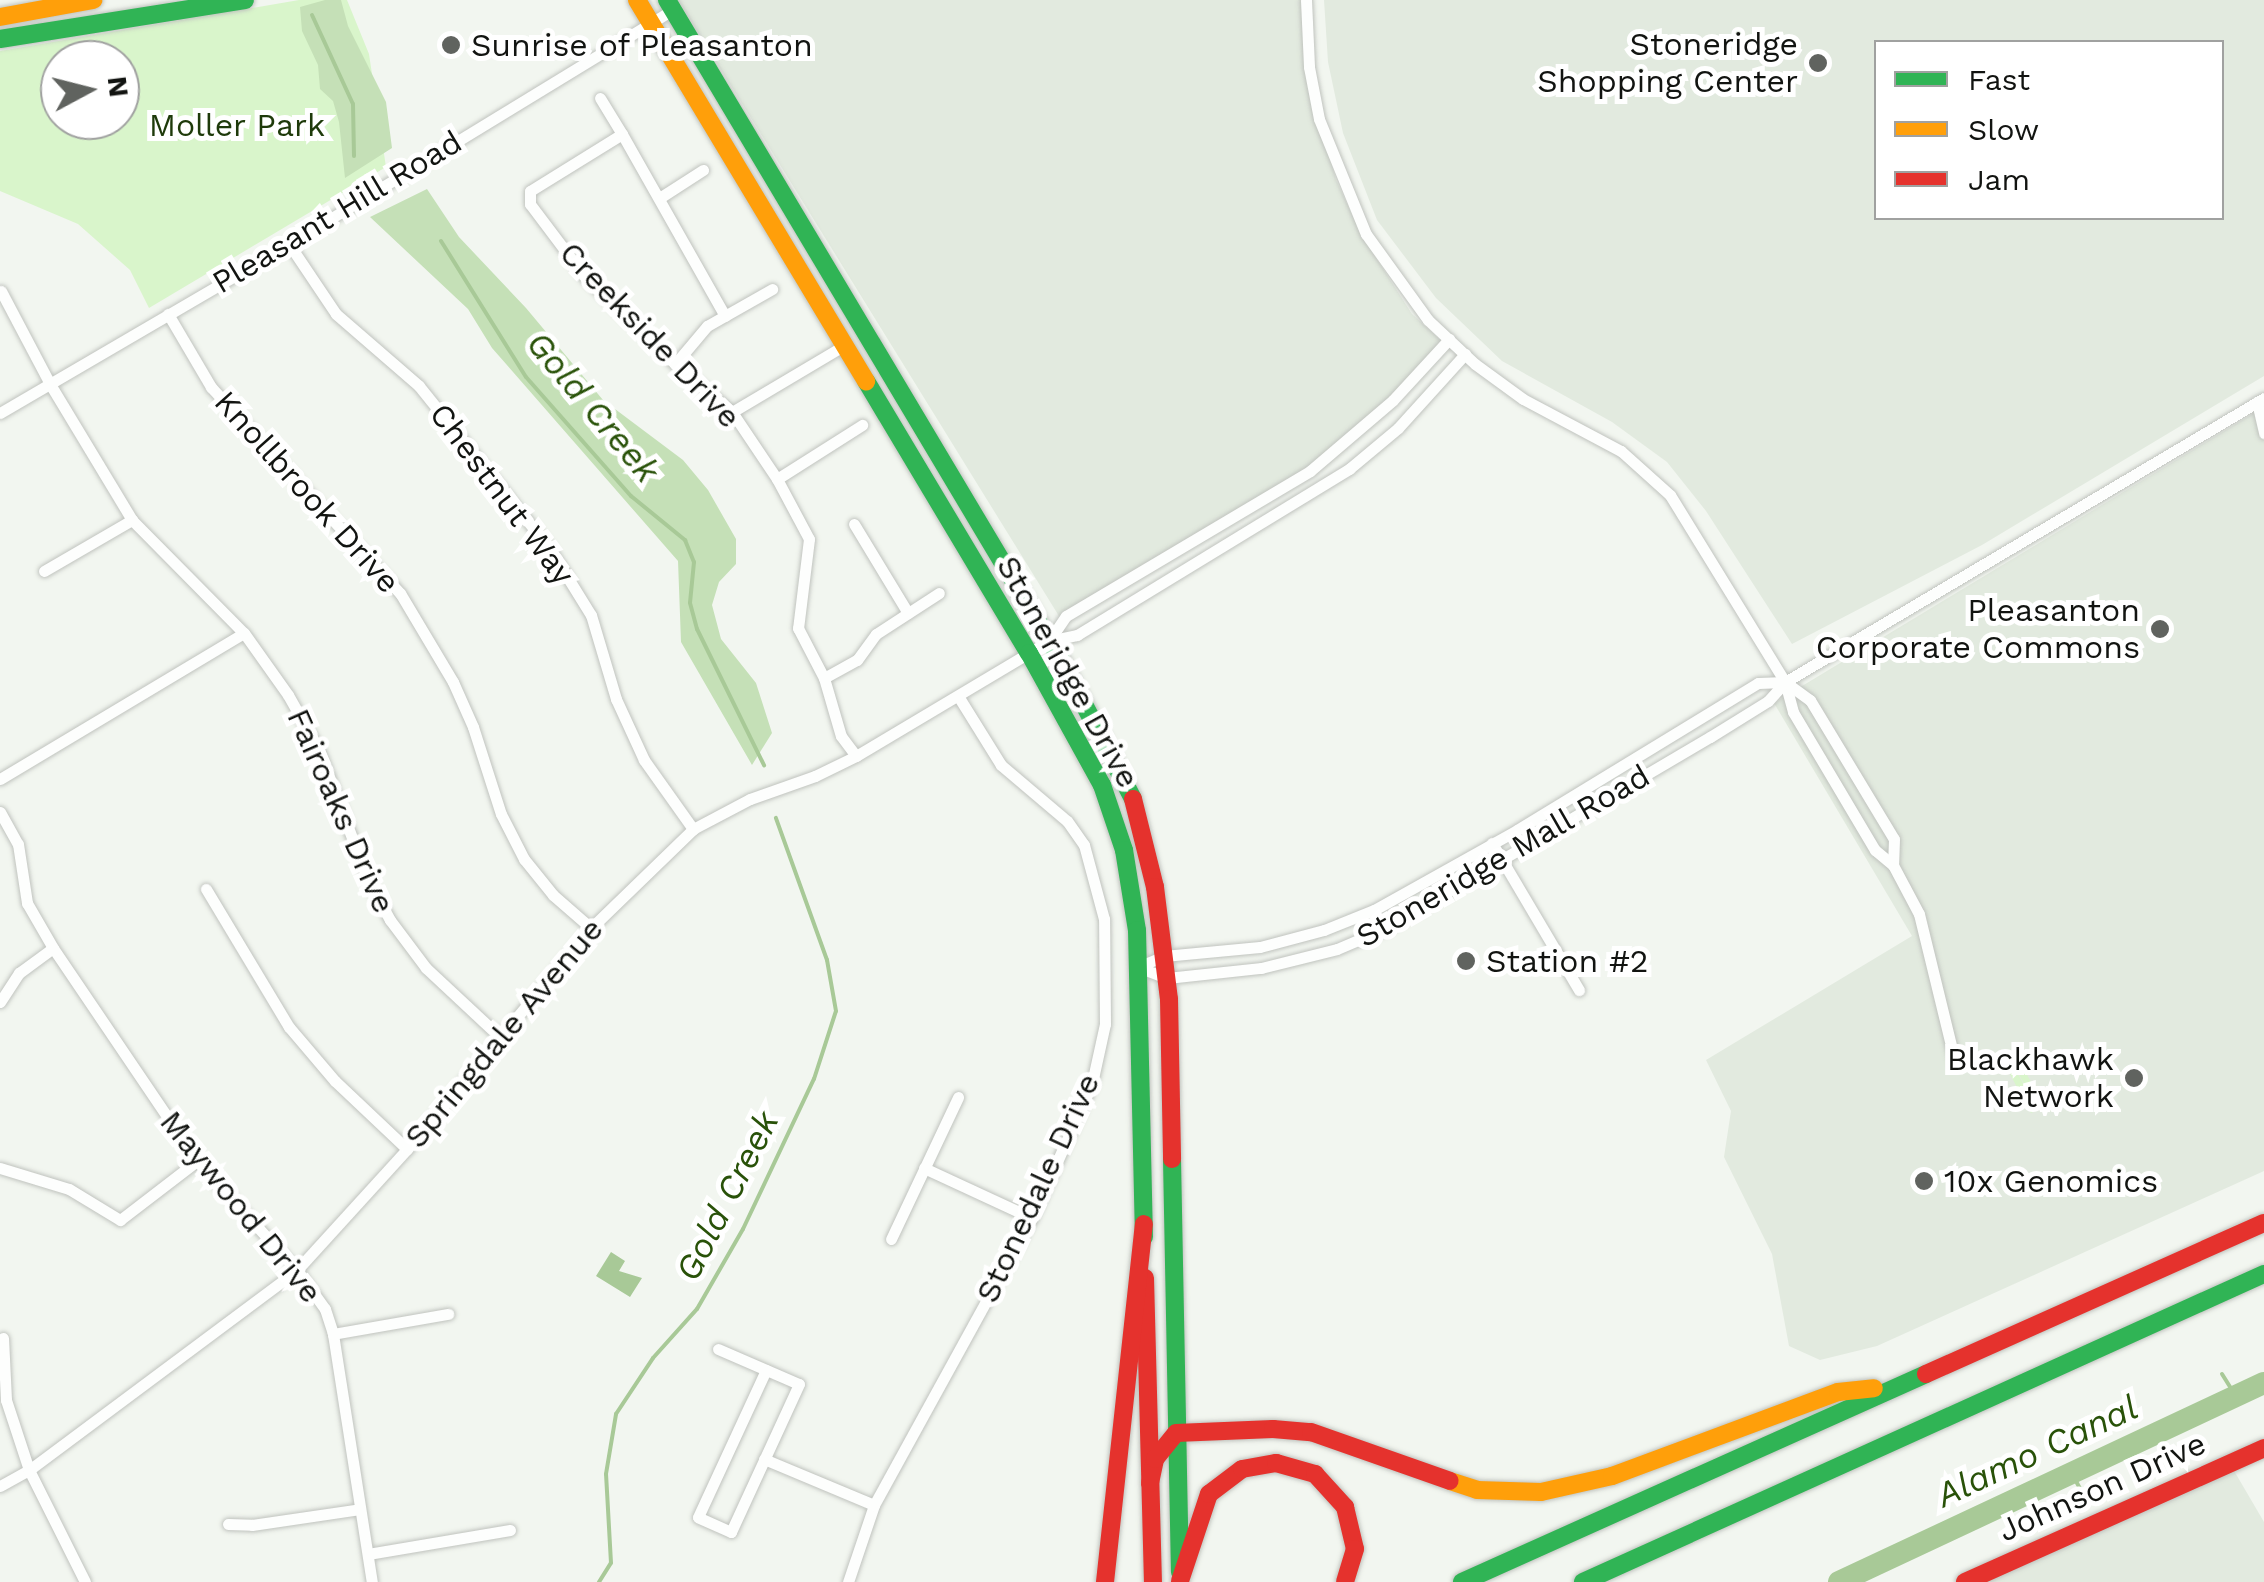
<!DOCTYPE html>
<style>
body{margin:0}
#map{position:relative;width:2264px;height:1582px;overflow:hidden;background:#f2f6f0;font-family:"Work Sans",sans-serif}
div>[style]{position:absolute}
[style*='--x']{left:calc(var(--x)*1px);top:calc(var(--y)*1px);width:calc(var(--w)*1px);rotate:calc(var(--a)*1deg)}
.built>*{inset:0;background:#e2eadf}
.green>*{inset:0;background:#d9f5cb}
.forest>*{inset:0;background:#c5e0b7}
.water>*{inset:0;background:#a8c997}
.stream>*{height:4px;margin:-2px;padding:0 2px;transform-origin:2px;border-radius:2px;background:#a8c997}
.river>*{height:22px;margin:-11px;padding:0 11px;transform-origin:11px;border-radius:11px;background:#a8c997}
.roads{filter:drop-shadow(0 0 2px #c0c3be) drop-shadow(0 0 2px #c0c3be)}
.street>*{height:11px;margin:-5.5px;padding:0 5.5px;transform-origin:5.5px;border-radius:5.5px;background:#fdfefd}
.fast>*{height:18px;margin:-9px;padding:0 9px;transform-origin:9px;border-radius:9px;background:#30b455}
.slow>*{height:18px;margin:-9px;padding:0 9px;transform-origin:9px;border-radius:9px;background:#ff9f0a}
.jam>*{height:18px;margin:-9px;padding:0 9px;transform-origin:9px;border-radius:9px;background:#e5322d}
.dots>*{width:28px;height:28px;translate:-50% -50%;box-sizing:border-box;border:5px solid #fff;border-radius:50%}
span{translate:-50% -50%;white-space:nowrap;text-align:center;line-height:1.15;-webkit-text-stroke:10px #fff;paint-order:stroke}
.poi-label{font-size:32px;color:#121411}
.left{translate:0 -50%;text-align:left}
.right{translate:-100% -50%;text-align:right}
.park-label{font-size:32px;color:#1e3a0a}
.street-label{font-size:32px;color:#121411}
.water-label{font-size:35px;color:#295209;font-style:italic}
.legend{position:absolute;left:1874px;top:40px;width:350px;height:180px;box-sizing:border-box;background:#fff;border:2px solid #a0a1a0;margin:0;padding:12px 18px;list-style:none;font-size:30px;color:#121411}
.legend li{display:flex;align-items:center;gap:20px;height:50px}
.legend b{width:50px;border:2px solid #a0a1a0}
.north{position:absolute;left:40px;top:40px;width:100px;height:100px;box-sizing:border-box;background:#fff;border:2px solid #a0a1a0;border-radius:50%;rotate:83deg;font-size:28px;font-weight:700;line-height:40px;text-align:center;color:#121411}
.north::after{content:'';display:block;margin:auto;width:35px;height:45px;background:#60635f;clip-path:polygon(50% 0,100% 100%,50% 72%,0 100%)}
</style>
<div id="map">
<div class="built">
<div style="clip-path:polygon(678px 0,1301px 0,1305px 67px,1336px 180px,1362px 236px,1412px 314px,1449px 348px,1343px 451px,1062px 621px)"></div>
<div style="clip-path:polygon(evenodd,1324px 0,2264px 0,2264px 376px,1982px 545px,1792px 644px,1706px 511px,1667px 462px,1612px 422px,1502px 361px,1436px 298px,1377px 220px,1343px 133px,1328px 62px,1324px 0,1876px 42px,2222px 42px,2222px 218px,1876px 218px,1876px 42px)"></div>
<div style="clip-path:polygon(2264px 407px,2264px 1171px,1877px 1346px,1820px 1360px,1789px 1346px,1772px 1254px,1724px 1157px,1731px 1111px,1706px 1060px,1912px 936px,1774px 703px)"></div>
<div style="clip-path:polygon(2233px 1469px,2264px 1522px,2264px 1582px,1986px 1582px)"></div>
</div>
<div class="green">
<div style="clip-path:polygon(evenodd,299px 0,347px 0,369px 54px,386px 167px,149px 308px,130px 270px,78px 224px,0 191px,0 51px,299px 0,60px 60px,120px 60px,120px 120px,60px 120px,60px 60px)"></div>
<div style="clip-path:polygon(2018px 1058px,2044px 1106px,2031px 1113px,2005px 1065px,2011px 1062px,2031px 1097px,2012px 1061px)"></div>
</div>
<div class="forest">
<div style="clip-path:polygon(325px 0,341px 0,348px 26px,386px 102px,392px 148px,345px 178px,339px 122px,333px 101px,320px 89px,318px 65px,302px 31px,300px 7px)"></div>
<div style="clip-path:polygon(427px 189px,459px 237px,526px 308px,603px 400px,683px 460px,708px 490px,736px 539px,736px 564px,719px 582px,712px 605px,721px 639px,756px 683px,772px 733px,752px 765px,681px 642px,678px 561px,492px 348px,468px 309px,370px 217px)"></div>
</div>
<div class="water">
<div style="clip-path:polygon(611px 1252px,625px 1261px,619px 1271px,642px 1278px,630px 1297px,596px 1276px)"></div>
</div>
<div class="stream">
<div style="--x:312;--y:15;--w:98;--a:65.3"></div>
<div style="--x:353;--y:104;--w:52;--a:88.9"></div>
<div style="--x:441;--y:241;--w:160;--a:58"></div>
<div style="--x:526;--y:377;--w:159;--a:48.6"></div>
<div style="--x:631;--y:496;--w:70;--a:39.2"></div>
<div style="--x:685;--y:540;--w:24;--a:68"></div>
<div style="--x:694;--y:562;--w:41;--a:95.6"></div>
<div style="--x:690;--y:603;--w:27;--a:75"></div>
<div style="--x:697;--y:629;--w:152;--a:63.8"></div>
<div style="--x:2222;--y:1374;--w:26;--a:58"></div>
<div style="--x:2072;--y:1474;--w:18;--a:61"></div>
<div style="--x:599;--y:1582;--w:22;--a:-58"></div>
<div style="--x:611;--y:1563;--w:89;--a:-93.2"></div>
<div style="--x:606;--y:1474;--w:61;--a:-80.5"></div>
<div style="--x:616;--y:1414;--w:67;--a:-56.5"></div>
<div style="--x:653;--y:1358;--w:66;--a:-48.1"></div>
<div style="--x:697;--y:1309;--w:92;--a:-60.1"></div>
<div style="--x:743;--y:1229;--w:166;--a:-64.7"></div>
<div style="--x:814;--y:1079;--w:71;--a:-72.1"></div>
<div style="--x:836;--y:1011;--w:52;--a:-100"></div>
<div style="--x:827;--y:960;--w:151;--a:-109.8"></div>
</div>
<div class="river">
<div style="--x:1839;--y:1582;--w:469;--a:-25.1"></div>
</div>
<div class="roads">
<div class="street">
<div style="--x:1306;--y:0;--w:67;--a:87.4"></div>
<div style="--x:1309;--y:67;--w:53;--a:79.1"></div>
<div style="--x:1319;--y:119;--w:124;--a:67.8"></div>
<div style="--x:1366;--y:234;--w:106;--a:54.2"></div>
<div style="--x:1428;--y:320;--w:64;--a:43.1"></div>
<div style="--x:1475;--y:364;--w:59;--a:36.1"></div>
<div style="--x:1523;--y:399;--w:111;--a:28"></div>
<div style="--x:1621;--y:451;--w:66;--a:41.9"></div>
<div style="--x:1670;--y:495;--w:220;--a:58.4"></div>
<div style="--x:1785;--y:682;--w:31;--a:75"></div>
<div style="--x:1793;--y:712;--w:161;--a:59.3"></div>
<div style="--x:1875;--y:850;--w:23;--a:40"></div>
<div style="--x:1893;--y:865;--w:55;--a:62"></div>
<div style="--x:1919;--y:914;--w:152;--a:76.3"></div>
<div style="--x:600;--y:98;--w:42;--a:58.6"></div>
<div style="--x:661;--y:197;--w:50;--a:-32.7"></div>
<div style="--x:289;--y:244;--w:84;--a:56.1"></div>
<div style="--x:336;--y:314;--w:110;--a:40.9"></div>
<div style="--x:419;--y:386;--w:209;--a:51.2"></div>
<div style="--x:550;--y:549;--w:78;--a:58.2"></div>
<div style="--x:591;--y:615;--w:88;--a:73.4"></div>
<div style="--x:616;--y:699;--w:67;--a:65.3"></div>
<div style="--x:644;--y:760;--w:85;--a:54.6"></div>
<div style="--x:1;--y:291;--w:105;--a:62.2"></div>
<div style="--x:50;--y:384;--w:159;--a:58.9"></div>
<div style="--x:132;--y:520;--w:159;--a:45.3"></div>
<div style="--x:244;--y:633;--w:76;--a:54.6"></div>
<div style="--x:288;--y:695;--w:63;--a:60.6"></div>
<div style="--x:319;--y:750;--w:137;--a:69.4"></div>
<div style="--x:367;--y:878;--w:48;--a:61.3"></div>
<div style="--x:390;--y:920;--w:60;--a:53.1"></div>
<div style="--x:426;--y:968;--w:101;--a:43"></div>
<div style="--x:168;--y:314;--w:85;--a:59.5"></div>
<div style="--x:211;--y:387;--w:280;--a:47.5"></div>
<div style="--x:400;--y:593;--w:104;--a:59.2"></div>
<div style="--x:453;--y:682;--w:49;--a:66"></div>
<div style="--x:473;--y:727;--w:91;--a:72.2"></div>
<div style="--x:501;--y:814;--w:51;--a:62.9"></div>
<div style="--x:524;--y:859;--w:46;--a:51.1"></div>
<div style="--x:553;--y:895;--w:50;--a:41"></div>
<div style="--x:725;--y:316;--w:209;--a:-119.5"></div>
<div style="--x:622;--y:134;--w:108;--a:148.2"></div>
<div style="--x:530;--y:191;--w:13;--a:90"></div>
<div style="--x:530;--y:204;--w:91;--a:53"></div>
<div style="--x:585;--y:277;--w:125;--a:44"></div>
<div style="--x:675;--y:364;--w:75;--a:40.1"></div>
<div style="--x:732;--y:412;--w:81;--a:56.1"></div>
<div style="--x:777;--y:479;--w:68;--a:61.9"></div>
<div style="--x:809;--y:539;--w:90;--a:97"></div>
<div style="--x:798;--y:628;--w:56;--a:62.5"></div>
<div style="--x:824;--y:678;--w:60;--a:73.7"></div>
<div style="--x:841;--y:736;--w:25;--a:53"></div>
<div style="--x:675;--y:364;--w:50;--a:-49.9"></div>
<div style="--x:707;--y:326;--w:75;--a:-29.6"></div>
<div style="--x:2257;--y:402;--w:32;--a:77"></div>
<div style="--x:732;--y:412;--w:129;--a:-30.7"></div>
<div style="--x:0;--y:413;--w:335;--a:-30.3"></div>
<div style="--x:289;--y:244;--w:450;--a:-31.4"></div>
<div style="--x:777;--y:479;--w:101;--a:-32.4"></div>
<div style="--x:854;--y:524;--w:104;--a:58.8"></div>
<div style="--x:44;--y:571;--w:102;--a:-30.1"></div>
<div style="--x:1049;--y:641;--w:30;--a:-56"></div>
<div style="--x:1066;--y:616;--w:284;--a:-30.7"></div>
<div style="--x:1310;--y:471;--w:109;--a:-40.5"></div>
<div style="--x:1393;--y:400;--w:83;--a:-47.4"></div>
<div style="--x:824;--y:678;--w:38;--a:-29"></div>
<div style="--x:857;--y:660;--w:32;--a:-54"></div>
<div style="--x:876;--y:634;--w:75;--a:-33.1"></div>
<div style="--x:1785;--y:682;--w:31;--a:36"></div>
<div style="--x:1810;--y:700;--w:162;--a:58.9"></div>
<div style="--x:1894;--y:839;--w:26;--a:92"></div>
<div style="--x:0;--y:779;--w:284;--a:-30.9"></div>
<div style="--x:0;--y:812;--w:37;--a:61"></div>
<div style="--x:18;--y:844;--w:60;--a:81.3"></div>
<div style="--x:27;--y:903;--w:52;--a:60"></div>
<div style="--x:53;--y:948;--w:257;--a:55.9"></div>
<div style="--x:197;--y:1161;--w:148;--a:47.5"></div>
<div style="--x:297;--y:1270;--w:48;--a:54.3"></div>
<div style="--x:325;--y:1309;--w:26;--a:72"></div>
<div style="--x:333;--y:1334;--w:251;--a:81.1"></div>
<div style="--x:1492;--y:843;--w:171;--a:59.4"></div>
<div style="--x:206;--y:889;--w:161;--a:59"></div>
<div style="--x:289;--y:1027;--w:71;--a:49.6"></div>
<div style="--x:335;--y:1081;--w:99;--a:43.4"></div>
<div style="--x:1138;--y:967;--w:31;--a:21"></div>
<div style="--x:1167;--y:978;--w:95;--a:-6.1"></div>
<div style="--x:1261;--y:968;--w:78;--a:-14"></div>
<div style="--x:1337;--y:949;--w:51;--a:-23.1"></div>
<div style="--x:1384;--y:929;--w:378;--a:-30.5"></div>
<div style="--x:1710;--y:737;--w:68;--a:-31.8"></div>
<div style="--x:1768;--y:701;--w:25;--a:-48"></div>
<div style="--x:1785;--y:682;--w:557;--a:-30.66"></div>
<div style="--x:1138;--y:967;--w:28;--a:-23"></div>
<div style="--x:1164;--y:956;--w:96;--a:-5.4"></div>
<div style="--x:1260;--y:947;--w:66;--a:-14.9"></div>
<div style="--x:1324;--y:930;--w:54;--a:-21.8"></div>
<div style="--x:1374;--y:910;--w:164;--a:-29.2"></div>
<div style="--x:1517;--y:830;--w:282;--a:-31.4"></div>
<div style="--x:1758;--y:683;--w:27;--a:-2"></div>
<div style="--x:0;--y:1002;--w:35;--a:-57"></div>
<div style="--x:19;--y:973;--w:42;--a:-36.3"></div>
<div style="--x:0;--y:1168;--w:72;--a:16.9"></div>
<div style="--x:69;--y:1189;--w:60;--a:31.3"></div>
<div style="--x:120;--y:1220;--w:97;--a:-37.5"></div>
<div style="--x:924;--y:1168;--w:119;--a:24.8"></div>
<div style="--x:891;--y:1239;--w:157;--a:-64.7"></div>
<div style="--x:333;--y:1334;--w:117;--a:-9.9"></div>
<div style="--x:3;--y:1338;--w:62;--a:87.2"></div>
<div style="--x:6;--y:1400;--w:74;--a:71.8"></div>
<div style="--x:29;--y:1470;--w:125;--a:63.4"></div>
<div style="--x:718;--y:1349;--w:88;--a:23.4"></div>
<div style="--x:799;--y:1384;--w:163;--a:114.7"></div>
<div style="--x:731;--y:1532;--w:36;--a:-156"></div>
<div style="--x:698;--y:1517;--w:162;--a:-65.2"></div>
<div style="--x:764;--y:1459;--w:119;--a:22.7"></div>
<div style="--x:0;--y:1486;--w:33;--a:-29"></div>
<div style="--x:29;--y:1470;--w:334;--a:-36.7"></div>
<div style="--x:297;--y:1270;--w:164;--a:-47.7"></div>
<div style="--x:407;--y:1149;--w:288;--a:-50.2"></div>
<div style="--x:591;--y:928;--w:142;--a:-44.1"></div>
<div style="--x:693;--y:829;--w:64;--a:-27.8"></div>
<div style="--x:750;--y:799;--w:69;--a:-19.5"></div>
<div style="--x:815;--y:776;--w:46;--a:-26"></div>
<div style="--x:856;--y:756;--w:225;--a:-30.8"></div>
<div style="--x:1049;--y:641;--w:29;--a:-12"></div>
<div style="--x:1077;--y:635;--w:319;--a:-31.4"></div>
<div style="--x:1349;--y:469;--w:64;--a:-39.9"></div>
<div style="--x:1398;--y:428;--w:100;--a:-47.8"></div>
<div style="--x:228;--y:1524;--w:24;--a:2"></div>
<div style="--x:252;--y:1525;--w:109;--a:-8.4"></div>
<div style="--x:368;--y:1554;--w:144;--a:-9.6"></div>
<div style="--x:848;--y:1582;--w:81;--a:-71.3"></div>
<div style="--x:874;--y:1505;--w:328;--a:-61.2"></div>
<div style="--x:1032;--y:1218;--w:148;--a:-66"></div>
<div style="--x:1092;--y:1083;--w:60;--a:-77.6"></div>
<div style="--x:1105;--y:1024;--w:105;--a:-90.5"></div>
<div style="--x:1104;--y:919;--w:77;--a:-105.1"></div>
<div style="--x:1084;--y:845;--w:29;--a:-125"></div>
<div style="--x:1067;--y:821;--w:87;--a:-139.7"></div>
<div style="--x:1001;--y:765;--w:81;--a:-121.9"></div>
</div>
<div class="fast">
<div style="--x:667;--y:0;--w:771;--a:59.18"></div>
<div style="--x:1062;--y:662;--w:154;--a:62.6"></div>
<div style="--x:0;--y:39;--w:248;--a:-9"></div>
<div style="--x:866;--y:381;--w:317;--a:59.1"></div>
<div style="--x:1029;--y:653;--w:151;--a:61.1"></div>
<div style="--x:1102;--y:785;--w:69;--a:71.3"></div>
<div style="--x:1124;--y:850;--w:81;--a:80.8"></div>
<div style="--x:1137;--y:930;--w:307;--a:88.7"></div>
<div style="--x:1172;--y:1159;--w:413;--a:88.9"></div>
<div style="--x:1462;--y:1582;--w:508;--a:-24.15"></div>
<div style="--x:1583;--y:1582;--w:747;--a:-24.34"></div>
</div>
<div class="slow">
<div style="--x:637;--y:0;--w:445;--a:59"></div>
<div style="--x:0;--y:17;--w:95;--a:-10.4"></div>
<div style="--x:1450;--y:1481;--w:28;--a:18"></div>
<div style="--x:1477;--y:1490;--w:64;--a:1.8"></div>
<div style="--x:1541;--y:1492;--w:73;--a:-12.7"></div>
<div style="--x:1612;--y:1476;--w:241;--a:-20.4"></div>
<div style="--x:1838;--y:1392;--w:36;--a:-6"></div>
</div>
<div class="jam">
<div style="--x:1133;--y:799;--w:91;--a:76"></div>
<div style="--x:1155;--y:887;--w:113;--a:82.9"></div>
<div style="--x:1169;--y:999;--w:160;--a:88.9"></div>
<div style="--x:1145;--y:1278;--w:304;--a:88.5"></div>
<div style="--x:1926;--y:1374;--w:370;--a:-24.1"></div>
<div style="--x:1150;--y:1483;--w:25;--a:-78"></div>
<div style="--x:1155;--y:1459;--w:33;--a:-51"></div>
<div style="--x:1176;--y:1433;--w:97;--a:-2.4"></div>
<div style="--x:1273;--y:1429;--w:38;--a:5"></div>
<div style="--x:1311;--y:1432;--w:147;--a:19.4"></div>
<div style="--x:1180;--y:1581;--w:92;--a:-71.6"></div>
<div style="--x:1209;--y:1494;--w:41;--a:-37.1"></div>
<div style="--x:1242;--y:1469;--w:35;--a:-10"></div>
<div style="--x:1276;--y:1463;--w:41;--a:15.8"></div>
<div style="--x:1315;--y:1474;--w:45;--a:47.7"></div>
<div style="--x:1345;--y:1507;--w:43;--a:76.6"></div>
<div style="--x:1355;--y:1549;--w:34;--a:107"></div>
<div style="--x:1105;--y:1582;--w:360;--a:-83.8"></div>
<div style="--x:1965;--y:1582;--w:328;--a:-24.1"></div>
</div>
</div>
<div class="dots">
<div style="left:451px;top:45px;background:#60635f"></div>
<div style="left:1818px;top:63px;background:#60635f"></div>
<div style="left:2160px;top:629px;background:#60635f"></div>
<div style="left:1466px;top:961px;background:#60635f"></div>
<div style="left:2134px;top:1078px;background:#60635f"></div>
<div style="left:1924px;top:1181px;background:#60635f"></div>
</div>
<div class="poi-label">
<span class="left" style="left:471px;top:45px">Sunrise of Pleasanton</span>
<span class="right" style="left:1798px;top:63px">Stoneridge<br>Shopping Center</span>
<span class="right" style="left:2140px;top:629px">Pleasanton<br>Corporate Commons</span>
<span class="left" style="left:1486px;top:961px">Station #2</span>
<span class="right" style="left:2114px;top:1078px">Blackhawk<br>Network</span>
<span class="left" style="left:1944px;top:1181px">10x Genomics</span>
</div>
<div class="park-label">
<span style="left:237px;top:125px">Moller Park</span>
</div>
<div class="street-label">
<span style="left:337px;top:212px;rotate:-31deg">Pleasant Hill Road</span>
<span style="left:650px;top:335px;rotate:46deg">Creekside Drive</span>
<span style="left:307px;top:492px;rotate:48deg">Knollbrook Drive</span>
<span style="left:502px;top:494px;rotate:53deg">Chestnut Way</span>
<span style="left:1068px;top:672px;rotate:61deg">Stoneridge Drive</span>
<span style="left:341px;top:811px;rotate:66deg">Fairoaks Drive</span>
<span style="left:1503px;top:856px;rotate:-30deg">Stoneridge Mall Road</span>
<span style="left:504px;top:1033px;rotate:-50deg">Springdale Avenue</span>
<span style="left:1038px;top:1188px;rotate:-65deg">Stonedale Drive</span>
<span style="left:241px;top:1207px;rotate:51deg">Maywood Drive</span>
<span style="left:2102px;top:1487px;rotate:-24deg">Johnson Drive</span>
</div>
<div class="water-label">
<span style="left:593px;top:407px;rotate:50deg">Gold Creek</span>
<span style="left:727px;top:1196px;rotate:-63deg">Gold Creek</span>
<span style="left:2037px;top:1451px;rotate:-25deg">Alamo Canal</span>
</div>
<ul class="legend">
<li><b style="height:12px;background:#30b455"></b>Fast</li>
<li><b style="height:12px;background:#ff9f0a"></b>Slow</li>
<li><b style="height:12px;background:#e5322d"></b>Jam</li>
</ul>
<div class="north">N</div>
</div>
